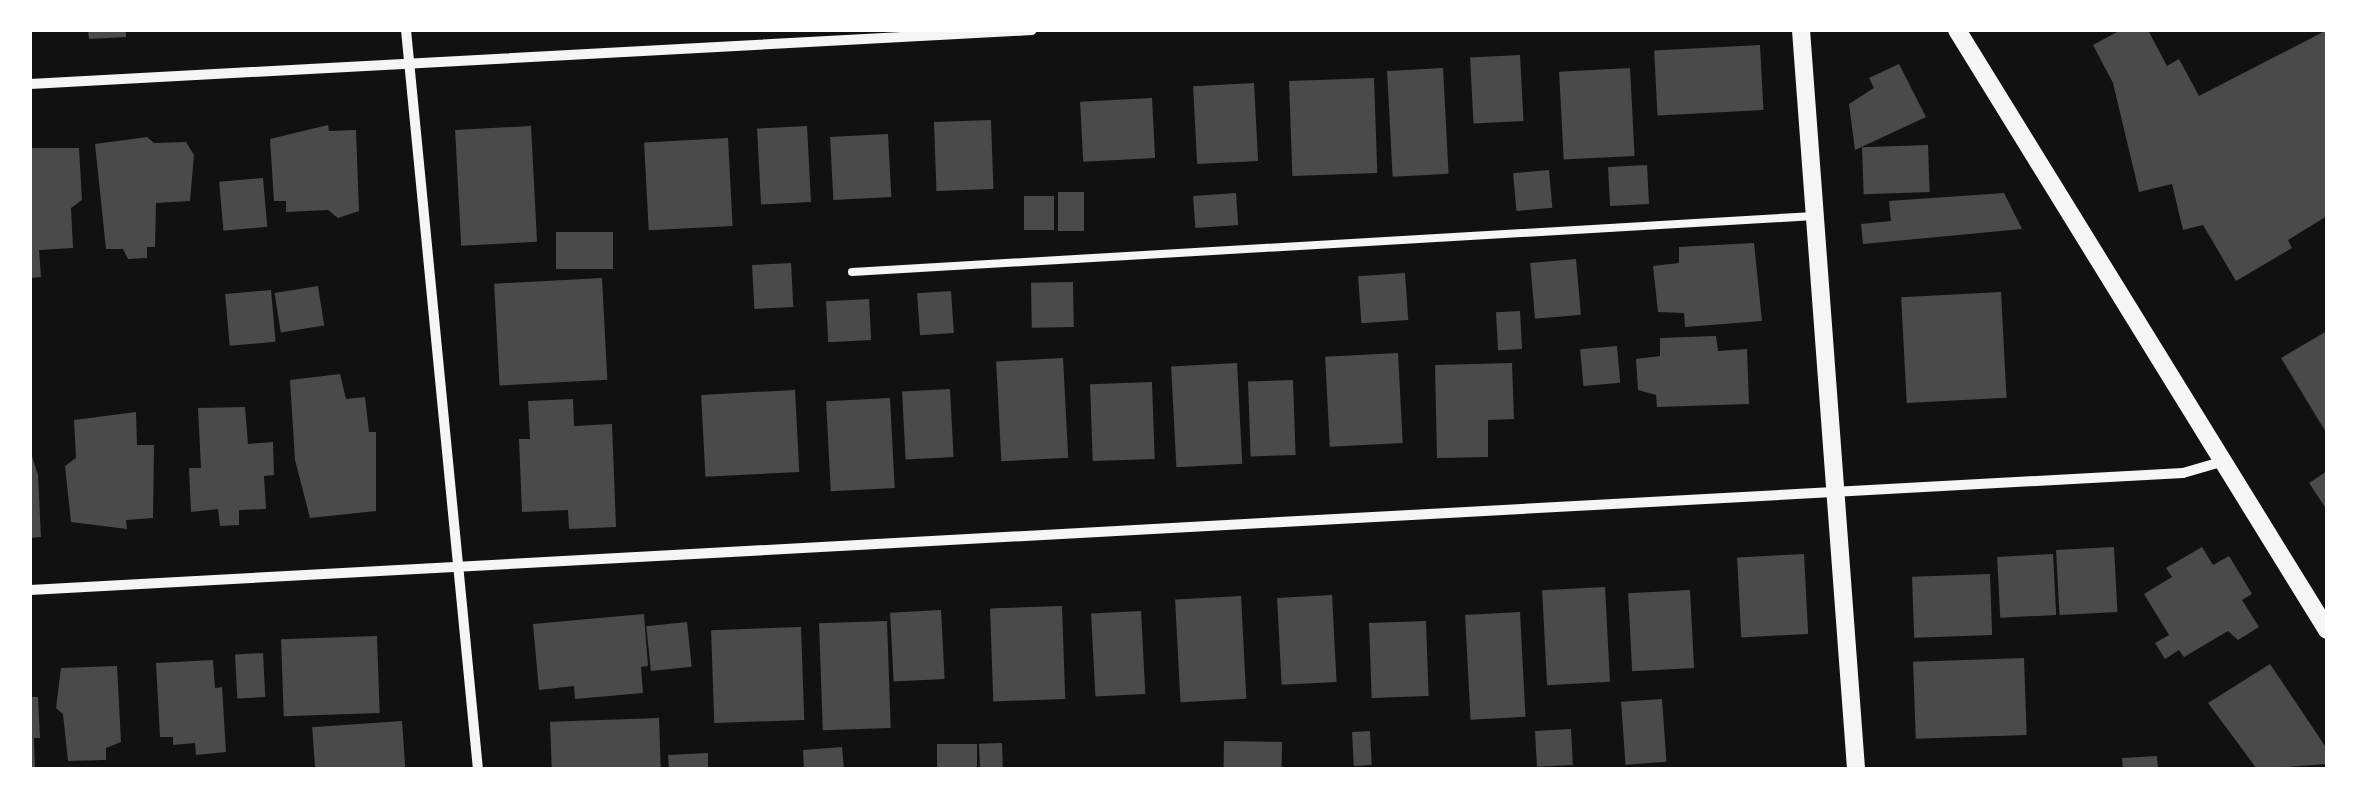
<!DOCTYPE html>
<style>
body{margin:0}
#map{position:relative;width:2357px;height:799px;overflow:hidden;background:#111;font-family:Ubuntu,sans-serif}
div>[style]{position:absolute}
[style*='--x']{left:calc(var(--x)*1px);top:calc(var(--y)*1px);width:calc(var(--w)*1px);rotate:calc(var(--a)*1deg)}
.building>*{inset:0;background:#4a4a4a;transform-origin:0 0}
.service>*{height:8px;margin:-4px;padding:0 4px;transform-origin:4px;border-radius:4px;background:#f5f5f5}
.minor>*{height:10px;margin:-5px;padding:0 5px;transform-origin:5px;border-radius:5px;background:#f5f5f5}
.tertiary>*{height:18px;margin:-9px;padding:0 9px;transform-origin:9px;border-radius:9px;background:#f5f5f5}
span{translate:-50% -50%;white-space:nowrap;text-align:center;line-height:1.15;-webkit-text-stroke:10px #fff;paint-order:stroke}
.frame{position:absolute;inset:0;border:32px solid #fff;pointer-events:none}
</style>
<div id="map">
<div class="building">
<div style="clip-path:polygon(88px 30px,126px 30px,126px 37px,89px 39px)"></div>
<div style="clip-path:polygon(2121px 30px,2148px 30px,2167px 66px,2179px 59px,2199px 96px,2327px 30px,2327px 216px,2288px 240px,2292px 248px,2236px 281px,2203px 225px,2183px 230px,2172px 184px,2139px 192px,2113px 83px,2093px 45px)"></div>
<div style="left:1760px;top:45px;width:65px;height:106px;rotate:87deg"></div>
<div style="left:1520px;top:55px;width:66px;height:50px;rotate:87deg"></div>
<div style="clip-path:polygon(1899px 64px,1926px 117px,1855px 150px,1849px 104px,1874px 88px,1869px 78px)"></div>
<div style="left:1443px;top:68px;width:106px;height:56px;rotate:87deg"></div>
<div style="left:1630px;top:68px;width:88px;height:71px;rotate:87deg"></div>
<div style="left:1374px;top:78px;width:95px;height:85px;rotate:88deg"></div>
<div style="left:1254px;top:83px;width:78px;height:61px;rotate:87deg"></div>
<div style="left:1152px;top:98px;width:60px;height:72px;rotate:87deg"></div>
<div style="left:991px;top:120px;width:69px;height:57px;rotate:88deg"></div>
<div style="clip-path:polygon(328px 125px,329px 131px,356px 130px,359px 211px,338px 218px,328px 210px,286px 212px,286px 201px,274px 201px,270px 139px)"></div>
<div style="left:531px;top:126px;width:116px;height:76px;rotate:87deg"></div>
<div style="left:807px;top:126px;width:76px;height:50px;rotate:87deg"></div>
<div style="left:888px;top:134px;width:63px;height:58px;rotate:87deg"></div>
<div style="clip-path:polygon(147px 137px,154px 143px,186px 142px,194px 155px,190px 201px,156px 203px,155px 247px,147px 247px,147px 258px,128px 259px,123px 249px,106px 249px,95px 144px)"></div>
<div style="left:728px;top:138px;width:88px;height:84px;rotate:87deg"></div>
<div style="left:1928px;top:145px;width:47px;height:66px;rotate:88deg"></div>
<div style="clip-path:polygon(30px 148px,79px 148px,82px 200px,71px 208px,73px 248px,39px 250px,41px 277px,30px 278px)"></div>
<div style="left:1647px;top:165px;width:39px;height:39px;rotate:87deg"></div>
<div style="left:1549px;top:170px;width:38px;height:36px;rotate:85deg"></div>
<div style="left:263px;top:178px;width:49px;height:44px;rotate:85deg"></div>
<div style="left:1058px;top:192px;width:26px;height:39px"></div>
<div style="left:1236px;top:193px;width:32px;height:43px;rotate:86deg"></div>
<div style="clip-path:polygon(2004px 193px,2022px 229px,1863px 244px,1861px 224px,1891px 221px,1889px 201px)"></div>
<div style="left:1024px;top:196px;width:30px;height:34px"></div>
<div style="left:613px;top:232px;width:37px;height:57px;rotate:90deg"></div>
<div style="clip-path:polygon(1754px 243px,1762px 321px,1685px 327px,1684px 313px,1658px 312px,1653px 266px,1679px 263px,1679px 247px)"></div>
<div style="left:1576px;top:259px;width:56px;height:46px;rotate:85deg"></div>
<div style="left:791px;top:263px;width:44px;height:39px;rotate:87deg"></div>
<div style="left:1405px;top:273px;width:47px;height:47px;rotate:86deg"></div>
<div style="left:602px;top:278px;width:102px;height:108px;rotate:87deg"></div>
<div style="left:1073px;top:282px;width:45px;height:42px;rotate:89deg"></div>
<div style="left:318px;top:286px;width:40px;height:44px;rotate:81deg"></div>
<div style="left:271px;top:290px;width:52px;height:46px;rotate:85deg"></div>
<div style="left:951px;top:291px;width:42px;height:34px;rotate:86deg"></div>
<div style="left:2001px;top:292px;width:106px;height:100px;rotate:87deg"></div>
<div style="left:869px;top:299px;width:41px;height:43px;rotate:87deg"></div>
<div style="left:1520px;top:311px;width:38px;height:24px;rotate:87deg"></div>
<div style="clip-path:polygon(2327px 331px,2327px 434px,2281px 358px)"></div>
<div style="clip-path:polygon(1716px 336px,1718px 351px,1747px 349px,1749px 404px,1657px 407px,1656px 395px,1638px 390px,1636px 359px,1660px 356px,1660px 338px)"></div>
<div style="left:1617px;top:346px;width:37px;height:37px;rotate:85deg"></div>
<div style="left:1398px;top:353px;width:90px;height:73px;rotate:87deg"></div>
<div style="left:1063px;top:358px;width:100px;height:67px;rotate:87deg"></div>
<div style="left:1237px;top:363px;width:101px;height:66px;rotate:87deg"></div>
<div style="clip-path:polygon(1512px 363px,1514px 419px,1488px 420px,1488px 457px,1437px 458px,1435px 365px)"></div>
<div style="clip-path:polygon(340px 374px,346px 399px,365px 397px,369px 432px,376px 432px,376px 511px,310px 518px,295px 460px,290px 380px)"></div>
<div style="left:1293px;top:380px;width:75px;height:45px;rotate:88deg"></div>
<div style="left:1152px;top:382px;width:77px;height:62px;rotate:88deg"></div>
<div style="left:950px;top:389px;width:68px;height:48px;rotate:87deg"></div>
<div style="left:795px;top:390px;width:82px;height:94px;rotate:87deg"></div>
<div style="left:890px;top:398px;width:90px;height:64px;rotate:87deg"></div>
<div style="clip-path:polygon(573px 399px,574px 426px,612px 424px,616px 527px,569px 529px,568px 510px,522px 512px,519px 439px,530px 439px,528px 401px)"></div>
<div style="clip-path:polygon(245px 407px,248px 444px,273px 442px,274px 475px,264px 476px,266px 509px,239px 510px,239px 525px,220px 526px,218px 509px,191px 512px,189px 468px,201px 468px,198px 408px)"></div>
<div style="clip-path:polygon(136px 412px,137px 445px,154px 445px,153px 518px,126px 520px,127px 529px,71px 522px,65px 466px,76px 458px,74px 420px)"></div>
<div style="clip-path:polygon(30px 450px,38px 475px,41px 537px,30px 538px)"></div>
<div style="clip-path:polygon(2327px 471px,2327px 510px,2309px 483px)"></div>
<div style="left:2114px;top:547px;width:65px;height:58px;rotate:87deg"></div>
<div style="clip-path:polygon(2202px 547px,2213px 565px,2229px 556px,2252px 594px,2242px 600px,2259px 627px,2238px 640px,2228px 631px,2184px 657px,2179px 650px,2165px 659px,2155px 643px,2169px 635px,2144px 594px,2172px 577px,2166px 568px)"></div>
<div style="left:1804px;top:554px;width:80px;height:67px;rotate:87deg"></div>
<div style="left:2053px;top:554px;width:61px;height:56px;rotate:87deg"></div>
<div style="left:1990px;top:574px;width:61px;height:78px;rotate:88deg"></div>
<div style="left:1605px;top:587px;width:95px;height:63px;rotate:87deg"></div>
<div style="left:1690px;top:590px;width:78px;height:62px;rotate:87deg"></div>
<div style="left:1332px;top:595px;width:87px;height:55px;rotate:87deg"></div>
<div style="left:1241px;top:596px;width:103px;height:66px;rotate:87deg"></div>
<div style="left:1062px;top:606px;width:93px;height:72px;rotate:88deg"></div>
<div style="left:941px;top:610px;width:69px;height:51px;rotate:87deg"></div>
<div style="left:1141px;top:611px;width:83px;height:50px;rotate:87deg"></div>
<div style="left:1520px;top:612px;width:105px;height:55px;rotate:87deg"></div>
<div style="clip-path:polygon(644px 614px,648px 666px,641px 667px,643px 693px,575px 699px,574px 686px,539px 690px,533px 624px)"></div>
<div style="left:887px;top:621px;width:107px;height:68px;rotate:88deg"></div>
<div style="left:1426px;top:621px;width:75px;height:57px;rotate:88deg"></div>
<div style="left:687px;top:622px;width:45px;height:41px;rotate:84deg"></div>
<div style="left:801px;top:627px;width:93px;height:90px;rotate:88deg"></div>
<div style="left:377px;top:636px;width:77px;height:96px;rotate:88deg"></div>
<div style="left:263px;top:653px;width:44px;height:28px;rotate:87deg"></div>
<div style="left:2024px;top:658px;width:77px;height:111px;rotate:88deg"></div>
<div style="clip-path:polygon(213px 660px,215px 688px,222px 687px,226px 752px,196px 755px,195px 743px,173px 745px,173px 737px,160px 737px,156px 663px)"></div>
<div style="clip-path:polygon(2270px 664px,2327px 749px,2327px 764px,2257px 769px,2208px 703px)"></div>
<div style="clip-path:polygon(117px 666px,121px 742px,106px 748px,106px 760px,68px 761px,63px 714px,56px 708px,61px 668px)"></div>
<div style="clip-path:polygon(30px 697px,38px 697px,40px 738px,34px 738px,35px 768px,30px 768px)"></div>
<div style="left:1662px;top:699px;width:63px;height:41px;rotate:86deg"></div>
<div style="left:659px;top:718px;width:51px;height:109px;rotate:88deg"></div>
<div style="left:402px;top:721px;width:48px;height:90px;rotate:86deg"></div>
<div style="left:1571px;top:729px;width:36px;height:36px;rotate:87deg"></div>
<div style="left:1370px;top:731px;width:34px;height:18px;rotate:87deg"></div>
<div style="left:1224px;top:741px;width:58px;height:28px;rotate:1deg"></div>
<div style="left:1002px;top:743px;width:26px;height:23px;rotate:88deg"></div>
<div style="left:977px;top:744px;width:25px;height:40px;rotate:90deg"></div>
<div style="clip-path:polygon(842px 747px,844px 769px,804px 769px,803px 750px)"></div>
<div style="clip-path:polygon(708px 753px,708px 769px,669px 769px,668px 755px)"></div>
<div style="clip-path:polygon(2157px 756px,2158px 769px,2123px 769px,2122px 758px)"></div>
</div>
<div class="service">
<div style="--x:852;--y:272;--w:964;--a:-3.33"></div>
</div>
<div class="minor">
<div style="--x:406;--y:30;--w:742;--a:84.44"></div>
<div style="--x:30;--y:84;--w:1003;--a:-3.08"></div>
<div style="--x:30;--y:590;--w:2156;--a:-3.11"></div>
<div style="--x:2183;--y:473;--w:43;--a:-16.3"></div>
</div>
<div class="tertiary">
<div style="--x:1801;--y:30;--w:741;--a:85.74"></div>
<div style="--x:1957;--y:30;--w:705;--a:58.34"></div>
</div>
<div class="frame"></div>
</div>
